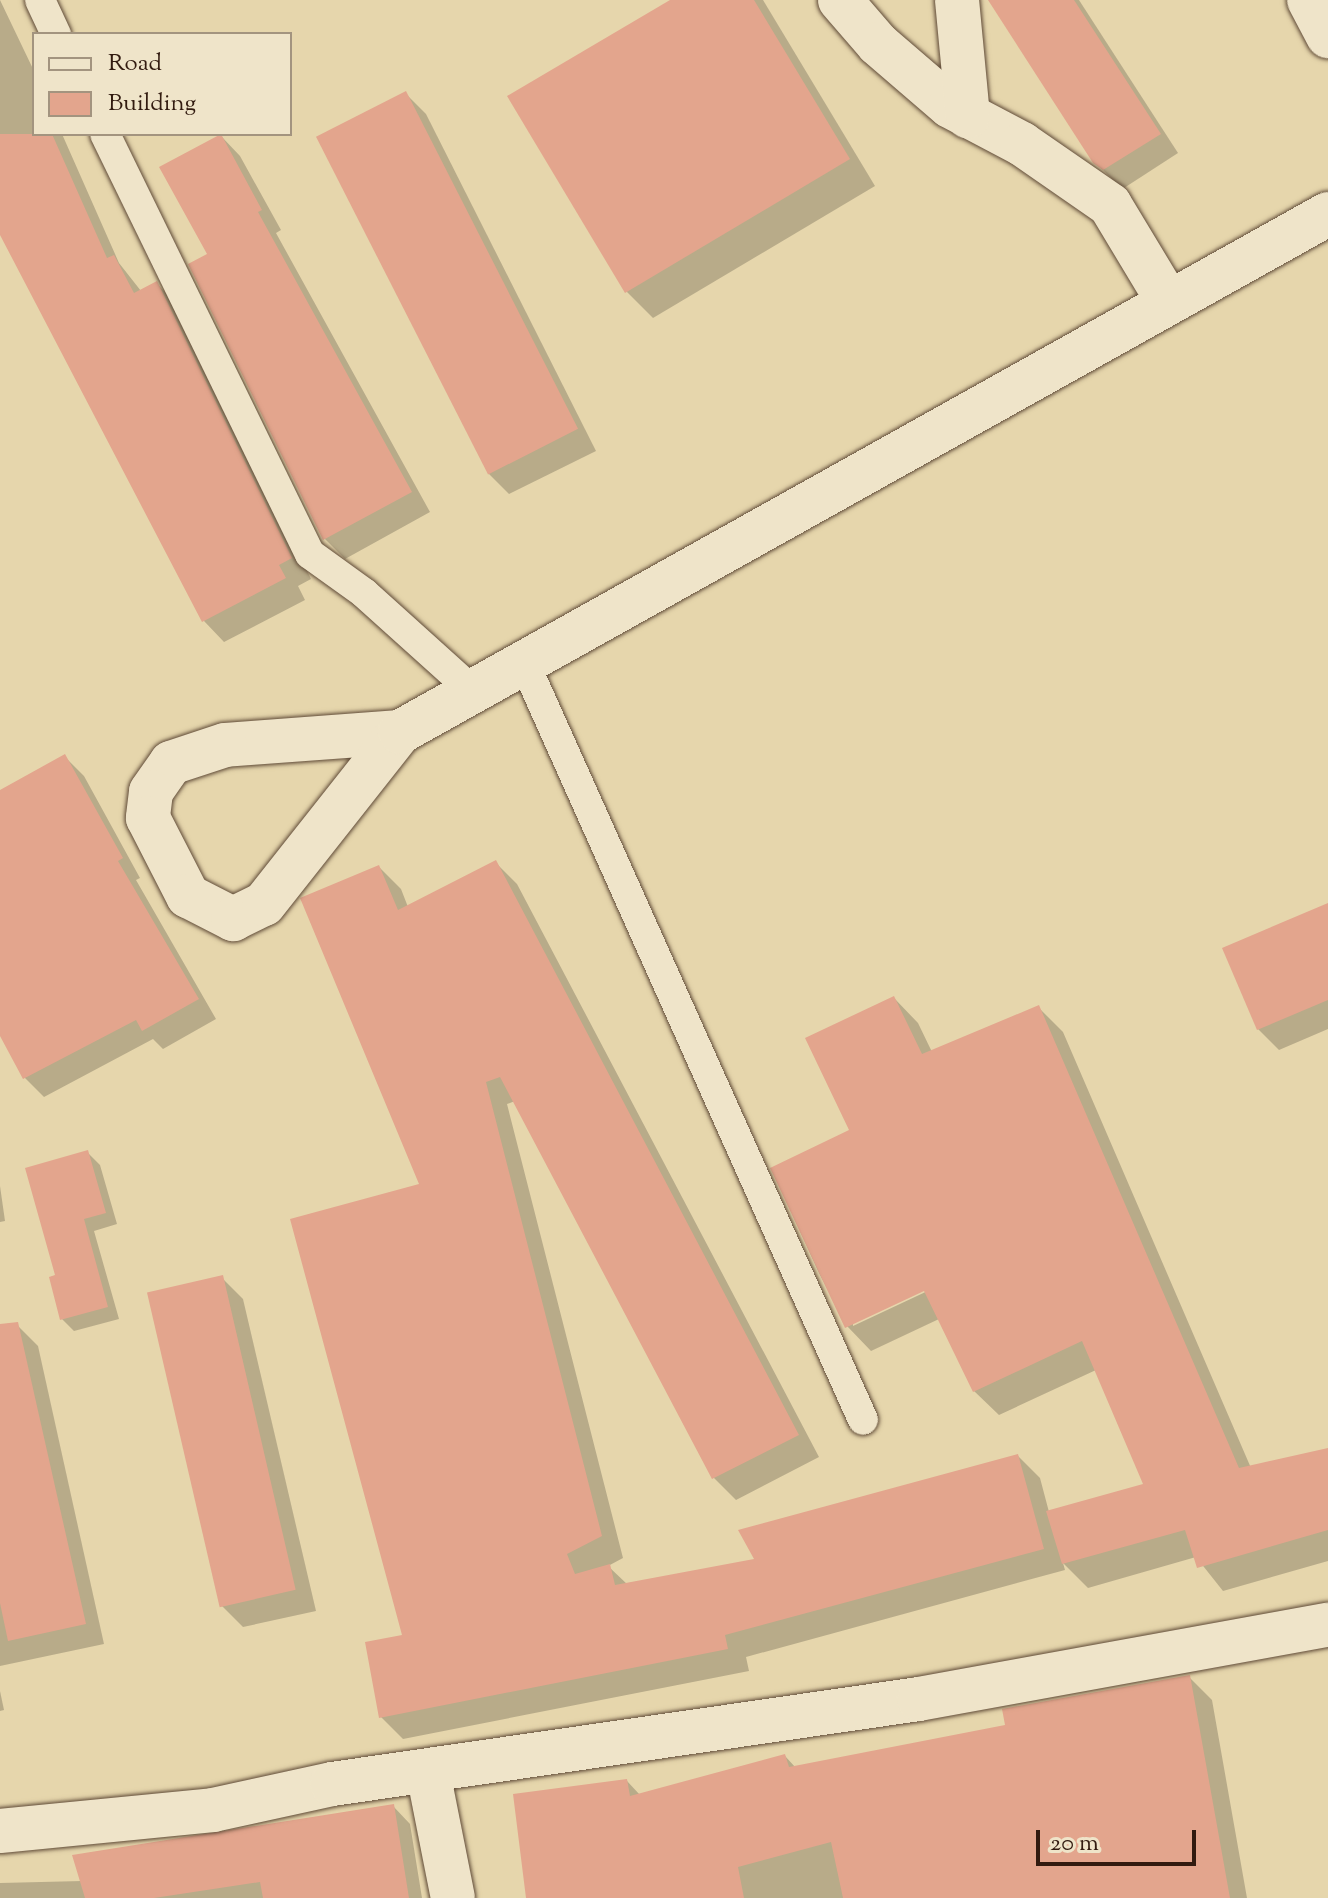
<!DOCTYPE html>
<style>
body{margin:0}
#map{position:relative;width:1328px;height:1898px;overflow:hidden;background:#e6d6ac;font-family:"Sorts Mill Goudy",serif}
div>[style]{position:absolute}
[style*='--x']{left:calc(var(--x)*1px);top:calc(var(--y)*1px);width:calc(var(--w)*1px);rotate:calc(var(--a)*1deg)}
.shadow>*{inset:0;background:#0003}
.building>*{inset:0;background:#e3a58d;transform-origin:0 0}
.roads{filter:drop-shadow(0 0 2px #5f4a37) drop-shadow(0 0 2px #5f4a37)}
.service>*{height:30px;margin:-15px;padding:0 15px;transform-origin:15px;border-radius:15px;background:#efe4c9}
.minor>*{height:44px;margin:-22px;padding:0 22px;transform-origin:22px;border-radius:22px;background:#efe4c9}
.tertiary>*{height:44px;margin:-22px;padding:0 22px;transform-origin:22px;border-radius:22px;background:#efe4c9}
span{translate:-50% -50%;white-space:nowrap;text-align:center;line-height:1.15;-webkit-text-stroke:6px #efe4c9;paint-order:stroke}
.legend{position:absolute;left:32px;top:32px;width:260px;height:104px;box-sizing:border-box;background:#efe4c9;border:2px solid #a3947f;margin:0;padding:10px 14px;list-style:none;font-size:24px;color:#321b10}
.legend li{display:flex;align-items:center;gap:16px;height:40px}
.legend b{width:40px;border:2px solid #a3947f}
.scale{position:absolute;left:1036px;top:1830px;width:160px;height:36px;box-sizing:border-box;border:4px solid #321b10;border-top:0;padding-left:10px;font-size:24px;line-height:28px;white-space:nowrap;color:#321b10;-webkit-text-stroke:6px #efe4c9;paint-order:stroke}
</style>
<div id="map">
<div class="shadow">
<div style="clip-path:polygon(0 0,34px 71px,34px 134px,62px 134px,119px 263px,141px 291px,156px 283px,177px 304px,311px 579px,298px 586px,305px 600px,224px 642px,204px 621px,0 231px)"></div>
<div style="clip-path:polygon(674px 0,763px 0,875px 186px,653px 318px,627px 292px)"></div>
<div style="clip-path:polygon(990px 0,1079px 0,1178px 153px,1124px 188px,1115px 182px,1095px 162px)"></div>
<div style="clip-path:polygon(405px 93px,426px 114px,596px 451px,509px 494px,488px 473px)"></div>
<div style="clip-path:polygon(221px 136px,240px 156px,281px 230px,276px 233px,430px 512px,345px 559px,325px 539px,191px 265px,209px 255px)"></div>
<div style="clip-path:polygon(65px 757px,84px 776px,140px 878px,136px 880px,216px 1019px,163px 1049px,153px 1039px,44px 1097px,25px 1078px,0 1032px,0 792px)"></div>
<div style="clip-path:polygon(evenodd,495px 862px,517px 884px,819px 1457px,736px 1500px,714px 1478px,515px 1101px,507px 1104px,623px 1558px,608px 1566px,628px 1585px,757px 1560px,1018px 1456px,1040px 1478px,1049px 1512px,1146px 1485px,1096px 1370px,999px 1415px,974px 1391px,939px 1319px,871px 1351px,847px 1326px,819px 1273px,772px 1169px,852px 1131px,894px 998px,918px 1023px,932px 1052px,1038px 1007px,1063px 1032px,1251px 1468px,1328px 1451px,1328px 1561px,1223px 1591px,1196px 1557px,1088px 1588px,1063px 1563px,1065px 1570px,746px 1657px,749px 1671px,403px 1739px,381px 1717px,405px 1637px,421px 1186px,379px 867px,401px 889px,408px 907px,495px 862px,932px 1285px,934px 1288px,853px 1326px,853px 1322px,932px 1285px)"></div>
<div style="clip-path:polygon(1328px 905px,1328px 1029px,1279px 1050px,1258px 1029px)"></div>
<div style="clip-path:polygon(88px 1153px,100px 1165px,117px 1224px,94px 1231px,119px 1319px,74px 1331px,62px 1319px,57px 1277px)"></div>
<div style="clip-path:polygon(0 1186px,5px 1221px,0 1222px)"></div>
<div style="clip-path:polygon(222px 1278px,243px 1299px,316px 1611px,243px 1627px,222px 1606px)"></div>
<div style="clip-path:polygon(18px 1326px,38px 1346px,104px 1644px,0 1666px,0 1330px)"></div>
<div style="clip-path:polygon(1190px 1678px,1212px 1700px,1247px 1898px,528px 1898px,627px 1781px,640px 1795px,785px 1756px,796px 1768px,1007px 1726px)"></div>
<div style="clip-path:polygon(0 1691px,4px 1710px,0 1711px)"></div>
<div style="clip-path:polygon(393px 1806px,410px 1824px,422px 1898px,0 1898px,0 1883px,82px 1881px)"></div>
</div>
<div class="building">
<div style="clip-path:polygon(670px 0,754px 0,850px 159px,625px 293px,507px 96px)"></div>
<div style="clip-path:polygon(988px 0,1074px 0,1161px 134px,1103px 170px,1093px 163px)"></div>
<div style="left:406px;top:91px;width:379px;height:101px;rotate:63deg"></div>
<div style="clip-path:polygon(0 134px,52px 134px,107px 258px,114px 255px,134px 293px,157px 281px,292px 558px,279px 565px,286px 578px,202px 622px,0 235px)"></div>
<div style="clip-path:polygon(221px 134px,262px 210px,258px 212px,412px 492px,323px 540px,188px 264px,207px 254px,159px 167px)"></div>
<div style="clip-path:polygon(65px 754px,123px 858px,118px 861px,199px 999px,142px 1031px,136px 1020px,23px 1079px,0 1036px,0 790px)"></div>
<div style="clip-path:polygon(496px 860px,799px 1435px,712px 1479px,500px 1077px,486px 1082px,602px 1536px,567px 1554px,575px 1574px,610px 1564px,615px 1585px,754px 1559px,738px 1530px,1018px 1454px,1044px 1549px,725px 1635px,728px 1649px,379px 1718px,365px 1642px,402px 1635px,290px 1219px,419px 1184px,300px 898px,379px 865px,398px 910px)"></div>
<div style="clip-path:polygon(1328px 903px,1328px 1000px,1257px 1030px,1222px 948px)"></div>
<div style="clip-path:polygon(894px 996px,922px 1054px,1039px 1005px,1239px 1468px,1328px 1448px,1328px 1530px,1197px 1568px,1185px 1530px,1062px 1564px,1046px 1511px,1143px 1484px,1082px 1341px,973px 1392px,924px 1291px,845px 1328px,770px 1168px,849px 1130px,805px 1038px)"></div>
<div style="clip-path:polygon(88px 1150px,106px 1213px,84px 1219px,108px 1307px,60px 1320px,49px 1277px,55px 1275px,25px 1168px)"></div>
<div style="left:223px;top:1275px;width:323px;height:78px;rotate:77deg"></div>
<div style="clip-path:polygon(18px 1322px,86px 1624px,8px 1641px,0 1603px,0 1324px)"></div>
<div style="clip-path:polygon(1190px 1675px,1230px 1898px,843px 1898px,831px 1842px,738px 1867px,744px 1898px,526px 1898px,513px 1794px,627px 1779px,630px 1796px,785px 1754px,789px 1767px,1005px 1725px,1002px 1709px)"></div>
<div style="clip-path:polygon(394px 1804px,409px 1898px,263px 1898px,260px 1882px,154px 1898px,85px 1898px,72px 1855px)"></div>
</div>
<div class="roads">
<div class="service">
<div style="--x:40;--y:0;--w:38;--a:65"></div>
<div style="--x:105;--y:134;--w:467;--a:64"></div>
<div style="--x:310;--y:554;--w:67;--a:35.8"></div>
<div style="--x:364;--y:593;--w:147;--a:42"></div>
<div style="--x:524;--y:662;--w:830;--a:65.9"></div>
</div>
<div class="minor">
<div style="--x:840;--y:0;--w:58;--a:49.2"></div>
<div style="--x:878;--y:44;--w:95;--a:40.7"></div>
<div style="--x:950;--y:106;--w:81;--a:27.8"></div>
<div style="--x:1022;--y:144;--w:107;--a:34.7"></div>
<div style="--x:1110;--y:205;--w:106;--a:58.9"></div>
<div style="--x:957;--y:0;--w:117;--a:84.6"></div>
<div style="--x:400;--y:732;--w:175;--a:175.8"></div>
<div style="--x:225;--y:745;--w:57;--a:161.6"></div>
<div style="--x:171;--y:763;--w:35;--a:125"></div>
<div style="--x:151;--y:792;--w:26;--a:97"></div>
<div style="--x:148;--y:818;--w:88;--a:62.9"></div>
<div style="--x:188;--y:896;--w:51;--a:27.1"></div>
<div style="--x:233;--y:919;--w:34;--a:-26"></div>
<div style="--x:264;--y:904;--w:219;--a:-51.7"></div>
<div style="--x:400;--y:732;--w:1063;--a:-29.17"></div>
<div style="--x:428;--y:1772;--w:128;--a:78.8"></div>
<div style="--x:0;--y:1831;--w:214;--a:-5.6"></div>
<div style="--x:213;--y:1810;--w:122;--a:-12.3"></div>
<div style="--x:332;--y:1784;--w:593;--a:-8.24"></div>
<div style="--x:919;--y:1699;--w:416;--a:-10.3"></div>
</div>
<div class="tertiary">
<div style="--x:1309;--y:0;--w:41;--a:62.2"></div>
</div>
</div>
<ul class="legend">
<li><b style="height:10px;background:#efe4c9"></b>Road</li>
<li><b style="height:22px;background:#e3a58d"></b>Building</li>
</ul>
<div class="scale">20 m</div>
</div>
